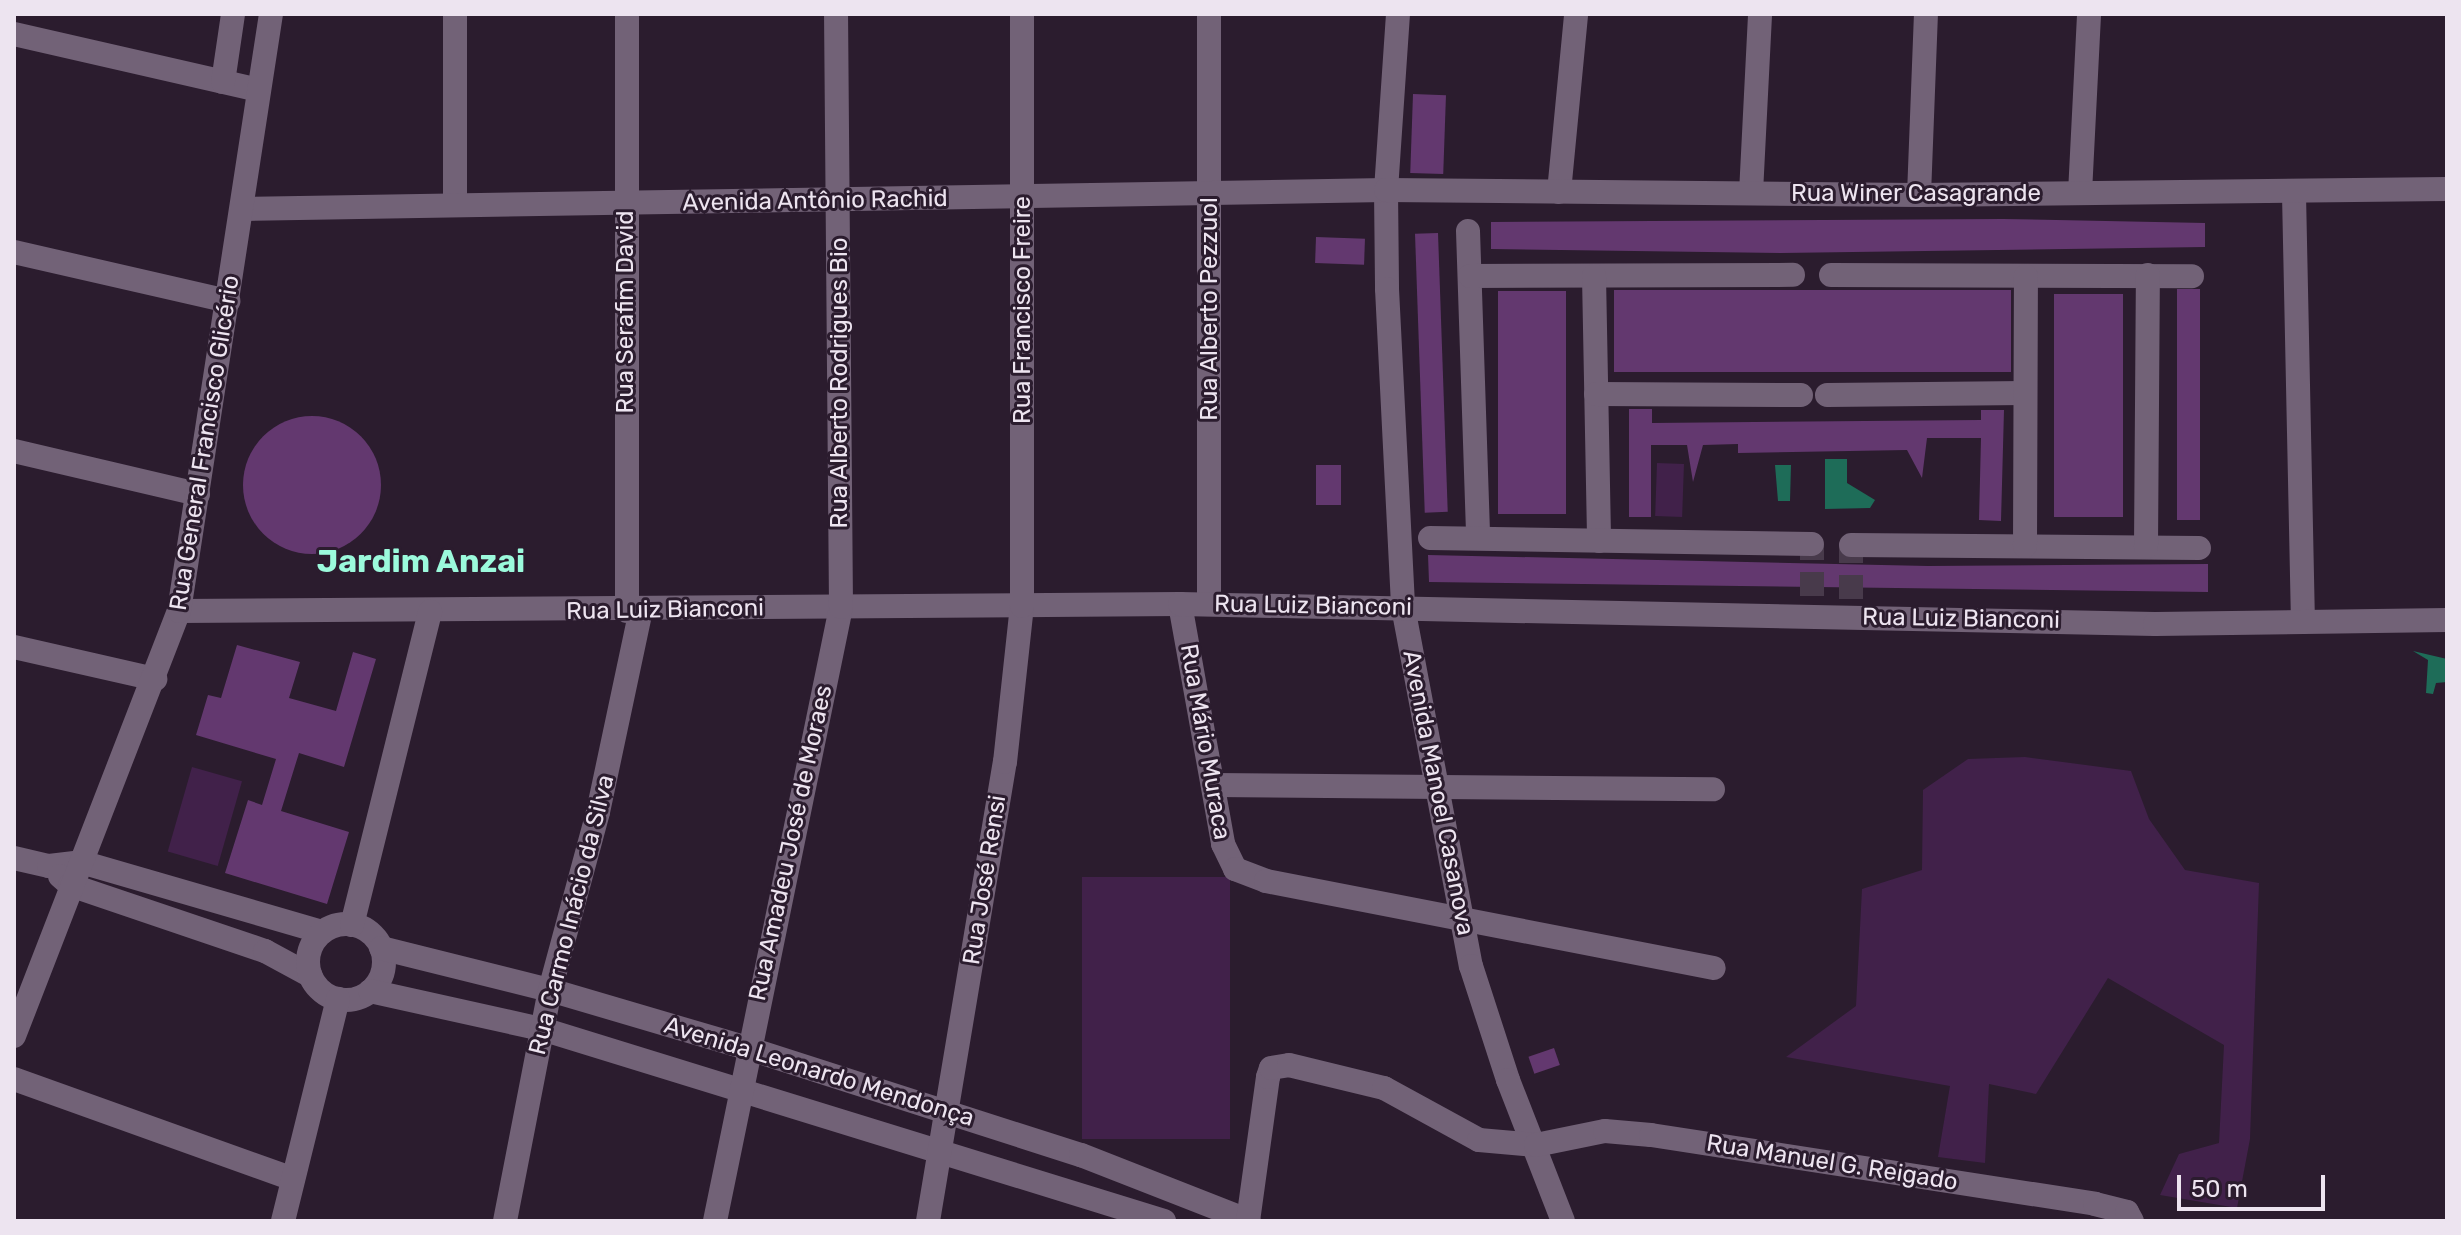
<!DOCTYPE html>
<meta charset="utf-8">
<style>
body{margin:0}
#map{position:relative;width:2461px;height:1235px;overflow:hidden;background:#2b1c2e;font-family:Rubik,sans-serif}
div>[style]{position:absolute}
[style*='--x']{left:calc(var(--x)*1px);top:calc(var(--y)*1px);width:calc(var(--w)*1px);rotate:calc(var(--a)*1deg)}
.green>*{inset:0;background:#41214a;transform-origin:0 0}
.water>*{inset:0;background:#1e6c58}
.building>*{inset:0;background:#63386f;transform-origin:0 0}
.round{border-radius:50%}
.minor-tunnel>*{height:24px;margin-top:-12px;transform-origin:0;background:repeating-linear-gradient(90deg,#483a4b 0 24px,transparent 0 36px)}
.minor>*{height:24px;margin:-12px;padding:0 12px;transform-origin:12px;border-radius:12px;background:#726277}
.minor>.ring{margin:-12px;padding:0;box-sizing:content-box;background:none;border:24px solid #726277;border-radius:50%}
span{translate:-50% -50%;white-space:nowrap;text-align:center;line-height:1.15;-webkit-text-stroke:6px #2b1c2e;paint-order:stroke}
.street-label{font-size:24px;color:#ede4f0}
.district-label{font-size:32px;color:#9bfadc;font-weight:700}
.frame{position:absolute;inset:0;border:16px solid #ede4f0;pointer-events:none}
.scale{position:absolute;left:2177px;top:1175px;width:148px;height:36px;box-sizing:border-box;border:4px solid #ede4f0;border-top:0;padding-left:10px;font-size:24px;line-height:28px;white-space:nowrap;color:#ede4f0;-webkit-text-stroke:6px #2b1c2e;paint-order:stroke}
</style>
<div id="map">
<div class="green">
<div style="left:1657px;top:463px;width:27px;height:53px;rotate:2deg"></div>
<div style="clip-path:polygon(2025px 757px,2131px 771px,2149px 819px,2185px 870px,2259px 883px,2250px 1139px,2237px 1208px,2160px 1195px,2179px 1154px,2219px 1143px,2224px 1045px,2108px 978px,2036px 1094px,1989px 1084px,1985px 1163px,1938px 1157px,1950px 1086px,1786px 1057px,1856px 1006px,1862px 889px,1922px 870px,1923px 790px,1968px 759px)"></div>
<div style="left:192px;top:767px;width:52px;height:88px;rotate:16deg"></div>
<div style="left:1082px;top:877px;width:148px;height:262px"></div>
</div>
<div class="water">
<div style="clip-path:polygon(1825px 459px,1847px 459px,1847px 483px,1875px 500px,1870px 508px,1825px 509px)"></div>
<div style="clip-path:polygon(1775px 465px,1791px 465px,1790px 501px,1778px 501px)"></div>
<div style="clip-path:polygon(2413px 651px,2447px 659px,2447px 682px,2436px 683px,2433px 694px,2426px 693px,2428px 660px)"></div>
</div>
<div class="building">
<div style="left:1413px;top:94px;width:33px;height:79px;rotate:2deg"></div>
<div style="clip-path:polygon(2003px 219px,2205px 223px,2205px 247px,1781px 253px,1491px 249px,1491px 222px)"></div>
<div style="left:1438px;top:233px;width:279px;height:23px;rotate:88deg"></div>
<div style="left:1316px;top:237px;width:49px;height:26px;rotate:2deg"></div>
<div style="left:2200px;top:289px;width:231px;height:23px;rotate:90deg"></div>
<div style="left:2011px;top:290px;width:82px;height:397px;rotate:90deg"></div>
<div style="left:1498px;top:291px;width:68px;height:223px"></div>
<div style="left:2054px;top:294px;width:69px;height:223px"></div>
<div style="clip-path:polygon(1629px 409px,1652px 409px,1652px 423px,1981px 420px,1981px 410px,2004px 410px,2001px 521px,1979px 520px,1981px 438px,1927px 438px,1922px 478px,1907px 450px,1738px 453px,1738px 444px,1703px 445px,1693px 482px,1687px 445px,1651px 445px,1651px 517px,1629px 517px)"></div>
<div class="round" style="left:243px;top:416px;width:138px;height:138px"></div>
<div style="left:1316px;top:465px;width:25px;height:40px"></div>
<div style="clip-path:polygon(1428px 555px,1928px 566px,2208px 564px,2208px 592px,1429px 582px)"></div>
<div style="clip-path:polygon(237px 645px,300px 662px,289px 698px,336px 711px,353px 652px,376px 659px,344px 767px,299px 753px,281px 811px,349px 832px,327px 904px,225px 873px,248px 800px,262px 805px,276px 759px,196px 735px,208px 695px,221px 698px)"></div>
<div style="left:1554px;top:1048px;width:18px;height:27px;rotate:71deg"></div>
</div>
<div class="minor-tunnel">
<div style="--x:1812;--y:596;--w:52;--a:-90"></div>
<div style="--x:1851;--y:599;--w:54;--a:-90"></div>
</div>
<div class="minor">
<div style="--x:1209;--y:14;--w:590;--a:90"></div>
<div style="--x:1398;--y:14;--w:176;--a:93.9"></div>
<div style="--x:1386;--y:190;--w:99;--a:89.4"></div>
<div style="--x:1387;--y:289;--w:318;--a:87.1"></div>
<div style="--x:1403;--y:607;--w:365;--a:79.3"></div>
<div style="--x:1471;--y:966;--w:120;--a:72"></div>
<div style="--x:1508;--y:1080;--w:151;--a:68.7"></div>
<div style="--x:14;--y:34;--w:251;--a:12.9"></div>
<div style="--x:223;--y:82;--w:69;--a:-81.6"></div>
<div style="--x:1559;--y:192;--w:179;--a:-84.5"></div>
<div style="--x:1751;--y:193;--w:179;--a:-87.1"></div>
<div style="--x:2080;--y:193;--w:179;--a:-87.1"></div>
<div style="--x:2294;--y:194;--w:428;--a:88.8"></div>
<div style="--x:1919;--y:195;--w:181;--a:-87.8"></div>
<div style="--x:455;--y:205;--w:191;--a:-90"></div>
<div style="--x:244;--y:209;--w:1142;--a:-0.95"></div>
<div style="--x:1386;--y:190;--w:533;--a:0.54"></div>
<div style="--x:1919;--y:195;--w:528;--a:-0.65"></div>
<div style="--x:1468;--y:231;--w:307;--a:88.1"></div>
<div style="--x:14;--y:252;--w:220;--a:12.9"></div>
<div style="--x:1831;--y:275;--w:361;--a:0.2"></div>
<div style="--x:1470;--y:276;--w:323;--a:-0.2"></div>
<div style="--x:1594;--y:276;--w:265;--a:88.9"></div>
<div style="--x:1596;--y:394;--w:205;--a:0.3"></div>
<div style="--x:1827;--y:395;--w:198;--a:-0.6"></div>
<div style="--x:14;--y:451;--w:189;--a:13.2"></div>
<div style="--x:1430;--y:538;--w:382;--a:0.9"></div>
<div style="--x:1851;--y:545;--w:348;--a:0.5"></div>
<div style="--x:2025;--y:546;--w:270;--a:-89.8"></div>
<div style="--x:2146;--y:547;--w:272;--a:-89.6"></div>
<div style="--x:1180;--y:604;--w:244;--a:79.8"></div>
<div style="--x:1223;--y:844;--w:28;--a:64"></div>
<div style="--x:1235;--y:869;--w:33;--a:21"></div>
<div style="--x:1266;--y:881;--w:456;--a:11"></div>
<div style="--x:179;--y:611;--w:1001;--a:-0.4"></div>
<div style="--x:1180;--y:604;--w:975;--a:1.18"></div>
<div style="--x:2155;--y:624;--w:292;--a:-0.8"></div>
<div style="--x:627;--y:611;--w:597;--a:-90"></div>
<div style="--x:14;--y:647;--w:145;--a:12.8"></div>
<div style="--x:1214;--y:785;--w:499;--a:0.5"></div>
<div style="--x:14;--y:858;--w:36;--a:13"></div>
<div style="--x:49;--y:866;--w:32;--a:-7"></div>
<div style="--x:81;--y:862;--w:251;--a:16.2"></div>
<div style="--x:60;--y:876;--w:13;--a:42"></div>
<div style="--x:70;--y:885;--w:206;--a:18.7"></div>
<div style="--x:265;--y:951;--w:52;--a:28.5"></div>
<div class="ring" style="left:308px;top:924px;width:52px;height:52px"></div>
<div style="--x:352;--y:925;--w:323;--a:-76"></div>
<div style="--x:381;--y:948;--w:174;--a:14"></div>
<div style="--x:550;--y:990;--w:205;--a:16.4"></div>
<div style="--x:747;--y:1048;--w:351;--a:17.8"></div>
<div style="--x:1081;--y:1155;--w:180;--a:21.4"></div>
<div style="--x:370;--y:991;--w:176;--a:12.5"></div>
<div style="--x:542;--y:1029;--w:651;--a:17.15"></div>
<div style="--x:14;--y:1036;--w:456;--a:-68.8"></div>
<div style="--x:179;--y:611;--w:604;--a:-81.24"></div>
<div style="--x:14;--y:1079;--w:294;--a:19.7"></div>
<div style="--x:283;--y:1221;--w:229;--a:-76.1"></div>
<div style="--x:505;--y:1221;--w:235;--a:-79"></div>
<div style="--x:550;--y:990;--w:184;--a:-74.9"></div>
<div style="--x:598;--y:812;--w:207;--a:-78"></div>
<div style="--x:715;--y:1221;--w:627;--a:-78.4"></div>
<div style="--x:841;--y:607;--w:593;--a:-90.48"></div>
<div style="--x:928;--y:1221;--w:465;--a:-80.5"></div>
<div style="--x:1005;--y:762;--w:157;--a:-83.8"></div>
<div style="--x:1022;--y:606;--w:592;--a:-90"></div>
<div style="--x:1248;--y:1221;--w:145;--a:-82.1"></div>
<div style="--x:1268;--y:1077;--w:9;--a:-72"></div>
<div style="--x:1271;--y:1068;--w:18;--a:-9"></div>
<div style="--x:1289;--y:1065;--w:98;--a:13.6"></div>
<div style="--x:1384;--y:1088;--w:108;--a:28.7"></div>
<div style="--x:1479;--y:1140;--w:57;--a:5"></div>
<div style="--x:1536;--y:1145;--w:70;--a:-11.5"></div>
<div style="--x:1605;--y:1131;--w:46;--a:5"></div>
<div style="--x:1651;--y:1135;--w:449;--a:8.8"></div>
<div style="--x:2095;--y:1204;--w:33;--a:14"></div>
<div style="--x:2127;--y:1212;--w:10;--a:61"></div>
</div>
<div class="street-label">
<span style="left:1916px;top:194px">Rua Winer Casagrande</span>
<span style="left:815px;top:201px;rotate:-1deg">Avenida Antônio Rachid</span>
<span style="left:1210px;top:309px;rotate:-90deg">Rua Alberto Pezzuol</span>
<span style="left:1023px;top:310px;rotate:-90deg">Rua Francisco Freire</span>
<span style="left:626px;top:312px;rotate:-90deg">Rua Serafim David</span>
<span style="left:840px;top:383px;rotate:-90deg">Rua Alberto Rodrigues Bio</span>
<span style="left:205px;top:443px;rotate:-81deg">Rua General Francisco Glicério</span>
<span style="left:1313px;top:606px;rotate:1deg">Rua Luiz Bianconi</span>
<span style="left:665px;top:610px;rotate:-1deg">Rua Luiz Bianconi</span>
<span style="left:1961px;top:619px;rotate:1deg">Rua Luiz Bianconi</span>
<span style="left:1205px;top:742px;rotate:80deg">Rua Mário Muraca</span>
<span style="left:1438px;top:793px;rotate:79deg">Avenida Manoel Casanova</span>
<span style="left:791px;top:843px;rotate:-78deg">Rua Amadeu José de Moraes</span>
<span style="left:985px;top:880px;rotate:-81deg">Rua José Rensi</span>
<span style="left:572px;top:915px;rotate:-76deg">Rua Carmo Inácio da Silva</span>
<span style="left:819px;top:1072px;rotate:17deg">Avenida Leonardo Mendonça</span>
<span style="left:1832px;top:1163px;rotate:9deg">Rua Manuel G. Reigado</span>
</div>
<div class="district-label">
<span style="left:421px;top:561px">Jardim Anzai</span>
</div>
<div class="frame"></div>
<div class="scale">50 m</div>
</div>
